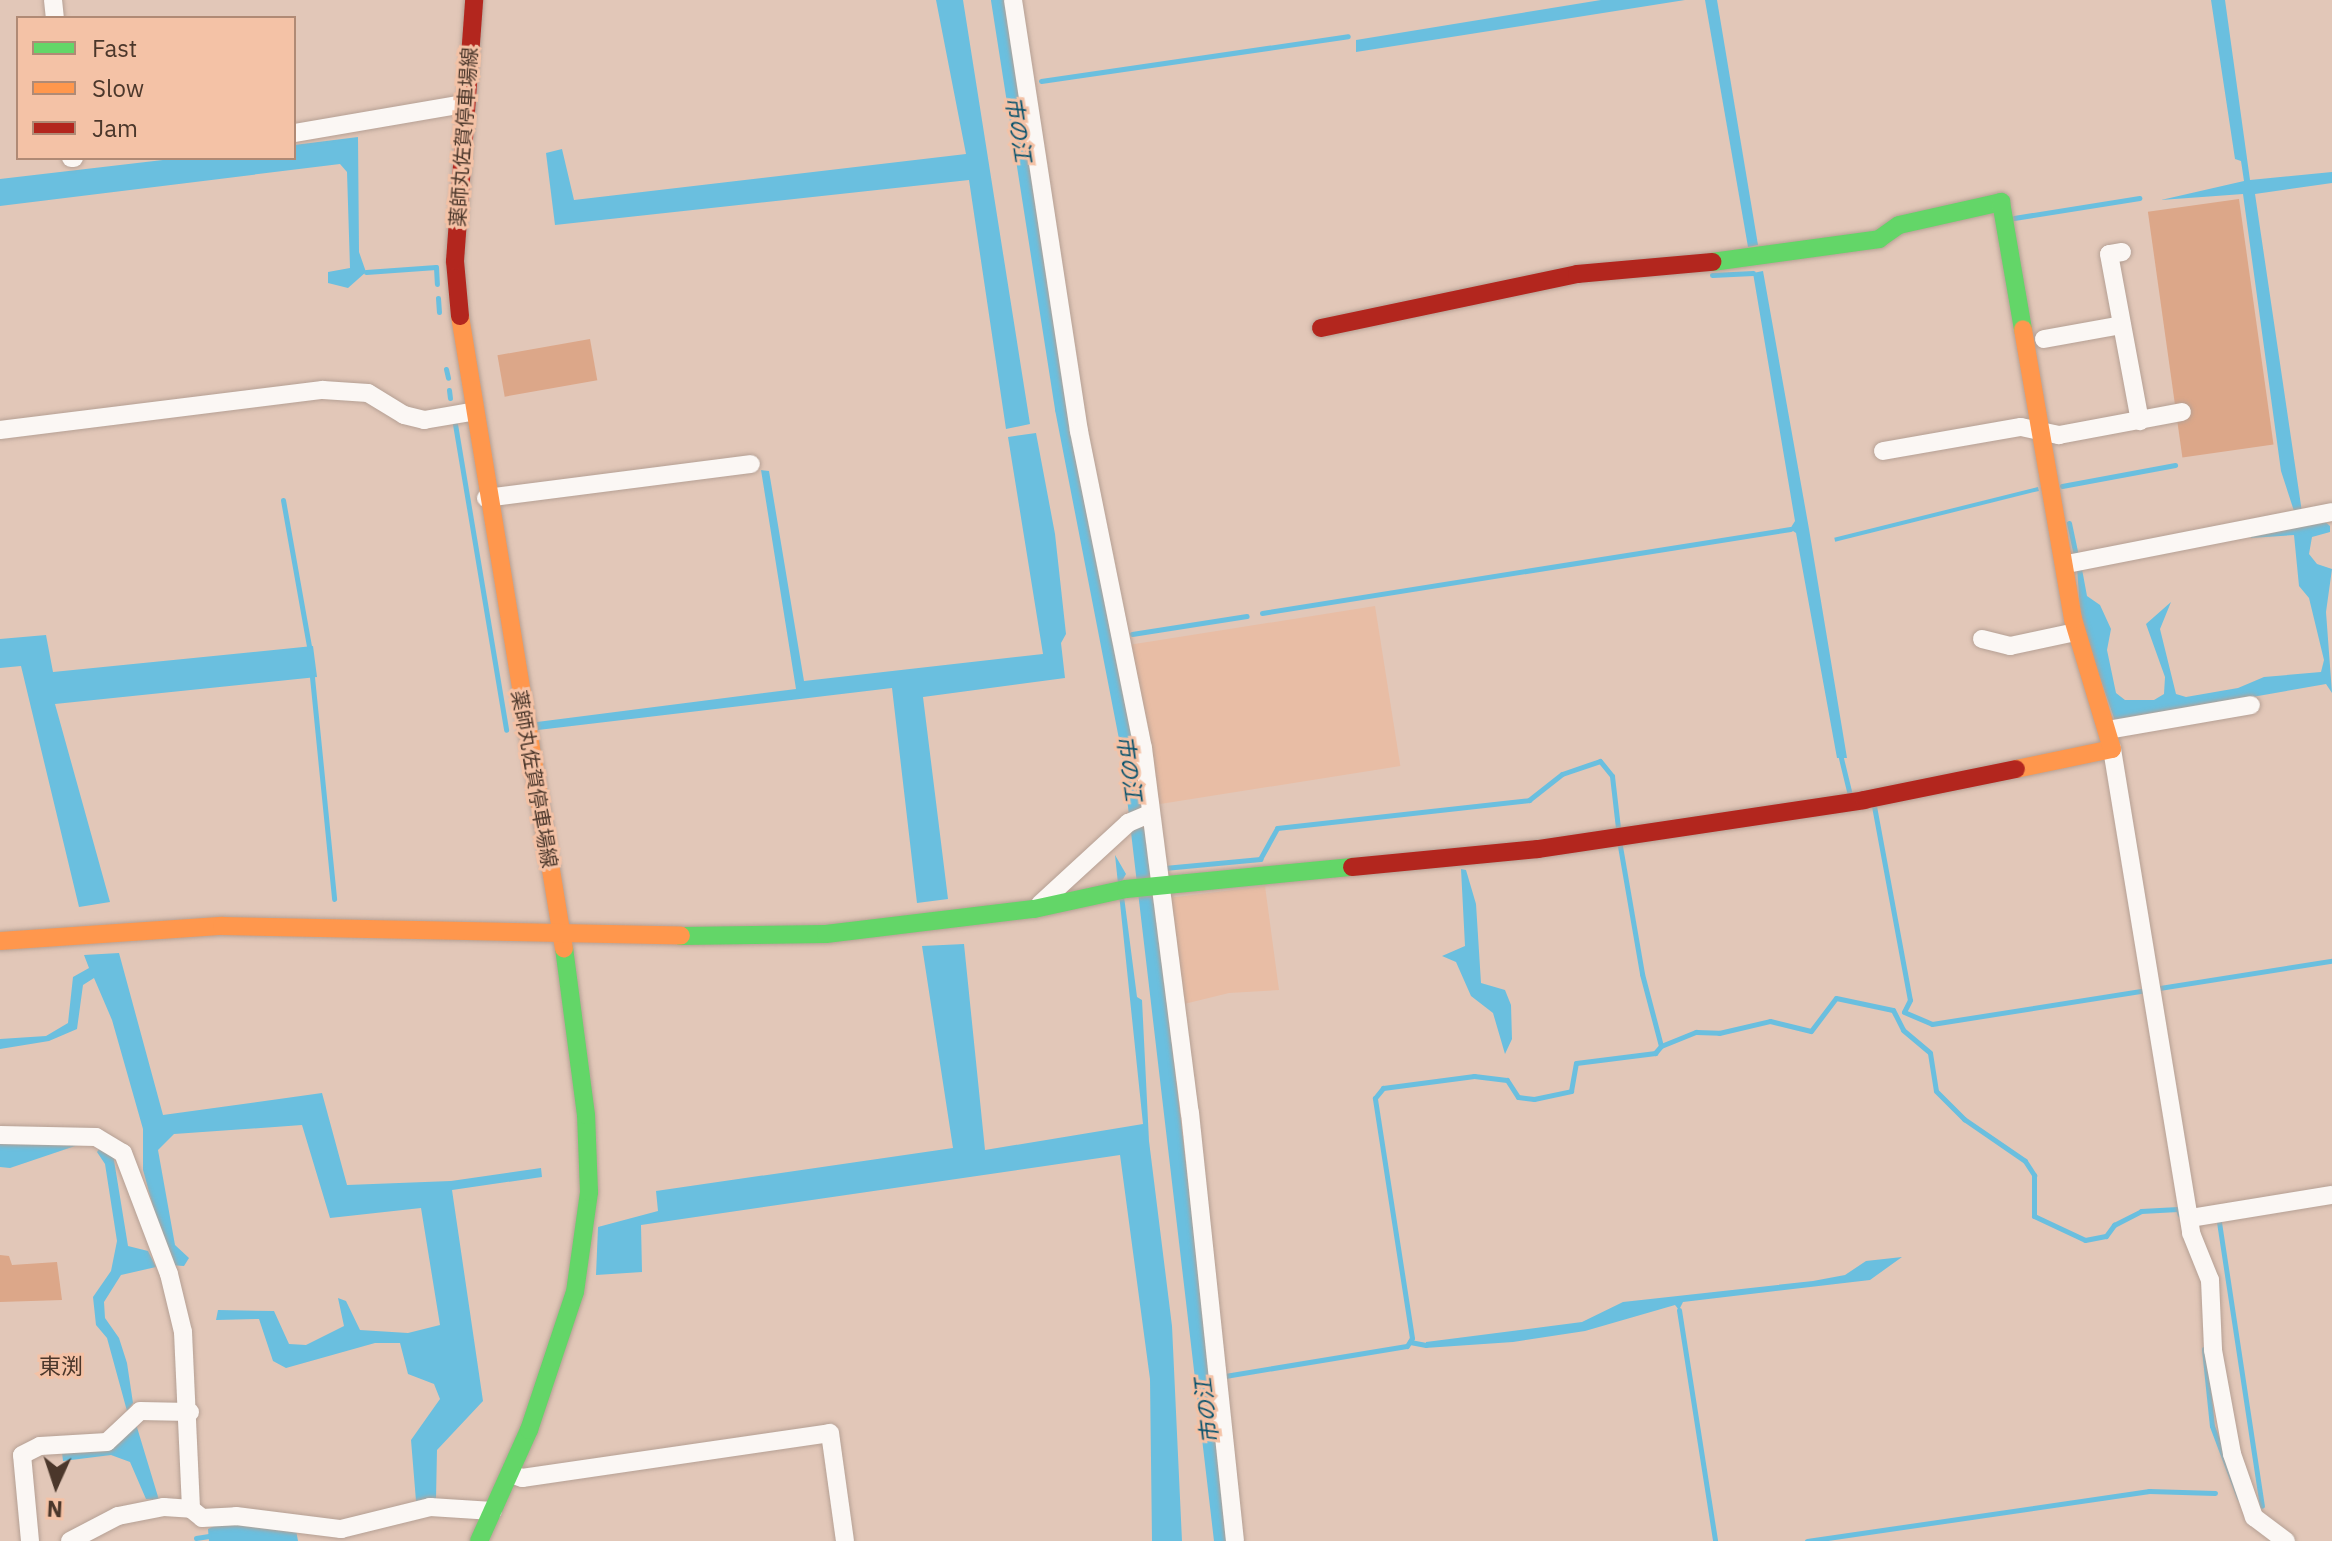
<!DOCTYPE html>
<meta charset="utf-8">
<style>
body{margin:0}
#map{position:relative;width:2332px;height:1541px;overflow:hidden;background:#e2c7b8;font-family:"IBM Plex Sans","Noto Sans JP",sans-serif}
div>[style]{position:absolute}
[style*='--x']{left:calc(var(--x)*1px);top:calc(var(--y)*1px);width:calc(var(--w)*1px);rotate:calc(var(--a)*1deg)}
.built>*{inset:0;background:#e8bda5;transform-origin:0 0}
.green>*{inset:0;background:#dca789;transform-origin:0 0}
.water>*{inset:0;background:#6abfdf;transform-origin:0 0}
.stream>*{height:5px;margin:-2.5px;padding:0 2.5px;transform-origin:2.5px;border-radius:2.5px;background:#6abfdf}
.canal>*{height:16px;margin:-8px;padding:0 8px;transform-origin:8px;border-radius:8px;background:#6abfdf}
.roads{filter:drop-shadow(0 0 2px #b5a094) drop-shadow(0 0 2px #b5a094)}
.street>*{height:18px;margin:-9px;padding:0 9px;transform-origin:9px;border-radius:9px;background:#fbf7f4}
.fast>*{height:18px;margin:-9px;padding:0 9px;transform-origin:9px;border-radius:9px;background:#63d668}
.slow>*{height:18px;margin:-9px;padding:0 9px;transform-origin:9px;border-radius:9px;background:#ff974d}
.jam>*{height:18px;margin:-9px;padding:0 9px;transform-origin:9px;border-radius:9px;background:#b3261e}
span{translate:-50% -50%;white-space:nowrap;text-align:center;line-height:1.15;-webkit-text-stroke:6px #f4c2a6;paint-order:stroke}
.street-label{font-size:20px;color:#4b372b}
.water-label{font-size:22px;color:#07516c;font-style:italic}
.neighbourhood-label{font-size:22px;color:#4b372b}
.legend{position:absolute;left:16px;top:16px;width:280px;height:144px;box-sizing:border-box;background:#f4c2a6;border:2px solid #b08a75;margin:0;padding:10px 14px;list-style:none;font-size:24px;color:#4b372b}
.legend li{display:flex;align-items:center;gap:16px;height:40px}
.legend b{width:40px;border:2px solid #b08a75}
.north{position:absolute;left:16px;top:1445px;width:80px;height:80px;-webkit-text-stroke:6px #f4c2a6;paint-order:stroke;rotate:183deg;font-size:22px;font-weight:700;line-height:32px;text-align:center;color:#4b372b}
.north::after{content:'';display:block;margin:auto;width:28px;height:36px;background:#4b372b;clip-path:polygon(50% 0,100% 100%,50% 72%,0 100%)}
</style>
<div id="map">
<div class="built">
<div style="left:1375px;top:606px;width:162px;height:248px;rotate:81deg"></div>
<div style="clip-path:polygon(1265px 886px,1279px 990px,1229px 993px,1180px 1005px,1168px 898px)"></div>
</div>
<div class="green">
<div style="left:2239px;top:199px;width:248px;height:92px;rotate:82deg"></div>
<div style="left:590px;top:339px;width:42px;height:94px;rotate:80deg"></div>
<div style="clip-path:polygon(0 1255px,9px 1256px,12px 1265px,57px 1262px,62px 1300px,0 1302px)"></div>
</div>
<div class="water">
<div style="clip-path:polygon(936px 0,963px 0,1030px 424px,1006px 429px,969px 180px,555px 225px,546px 153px,562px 149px,574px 200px,966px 154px)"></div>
<div style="clip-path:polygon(1601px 0,1685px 0,1356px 52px,1356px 40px)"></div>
<div style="clip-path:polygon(1705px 0,1717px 0,1758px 245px,1748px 247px)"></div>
<div style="clip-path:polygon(2211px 0,2225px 0,2250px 180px,2332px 172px,2332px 183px,2255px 194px,2303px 519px,2323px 520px,2330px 526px,2330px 532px,2312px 537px,2309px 554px,2317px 564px,2332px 569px,2326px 612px,2332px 693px,2326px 684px,2115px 721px,2081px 623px,2077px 569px,2082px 569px,2087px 596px,2100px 605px,2111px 629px,2107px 650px,2116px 693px,2125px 700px,2154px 700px,2164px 694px,2165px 677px,2146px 624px,2171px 602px,2160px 629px,2176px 694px,2186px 697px,2238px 688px,2264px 677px,2321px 672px,2324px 660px,2309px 598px,2299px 586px,2294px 535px,2251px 538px,2251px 533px,2294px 511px,2281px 471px,2243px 194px,2161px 200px,2244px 181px,2241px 161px,2235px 159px)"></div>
<div style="clip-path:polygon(358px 137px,359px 252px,366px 272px,348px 288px,328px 283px,328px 272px,350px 268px,347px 172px,340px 164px,0 206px,0 179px,180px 158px,294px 158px,294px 145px)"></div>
<div style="clip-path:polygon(1763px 271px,1809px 529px,1847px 758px,1837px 758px,1796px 533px,1790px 529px,1795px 521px,1753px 273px)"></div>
<div style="clip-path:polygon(1036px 433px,1055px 534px,1066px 634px,1061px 643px,1065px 678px,923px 697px,948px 899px,917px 903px,892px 688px,538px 730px,537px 722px,796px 689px,761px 470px,769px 471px,804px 681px,1043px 654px,1008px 437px)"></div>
<div style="left:2038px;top:487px;width:4px;height:210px;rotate:76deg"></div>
<div style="clip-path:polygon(46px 635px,53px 672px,313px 646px,317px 677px,55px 704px,110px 902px,79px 907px,21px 666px,0 668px,0 639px)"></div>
<div style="clip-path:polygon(1115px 855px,1126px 874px,1122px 881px,1137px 997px,1142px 1000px,1149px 1141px,1172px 1326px,1182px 1541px,1152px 1541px,1150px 1379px,1120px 1155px,641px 1225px,642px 1272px,596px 1275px,598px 1227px,658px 1211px,656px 1191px,953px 1148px,922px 946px,964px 944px,985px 1150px,1143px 1124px)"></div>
<div style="clip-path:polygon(1461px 869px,1466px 870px,1476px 904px,1481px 983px,1505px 990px,1511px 1005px,1512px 1039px,1505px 1054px,1493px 1013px,1471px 996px,1456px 962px,1442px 956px,1465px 946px)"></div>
<div style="clip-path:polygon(119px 953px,163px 1115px,322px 1093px,347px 1185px,451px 1181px,541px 1168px,542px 1177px,452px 1190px,483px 1401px,437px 1450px,436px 1499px,416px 1501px,411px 1440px,440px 1399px,434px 1384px,408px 1374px,400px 1343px,375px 1343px,286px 1368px,273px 1361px,259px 1319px,216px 1320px,218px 1310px,274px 1311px,289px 1344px,306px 1345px,344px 1326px,338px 1298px,346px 1301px,360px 1330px,408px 1333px,440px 1325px,421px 1208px,330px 1218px,302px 1125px,174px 1134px,158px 1150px,175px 1245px,189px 1258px,184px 1266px,169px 1265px,143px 1170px,143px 1129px,112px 1020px,94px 978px,83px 985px,77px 1029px,49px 1041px,0 1049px,0 1039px,46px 1036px,68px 1023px,73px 977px,89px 968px,84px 955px)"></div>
<div style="clip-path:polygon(0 1141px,84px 1143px,10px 1168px,0 1167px)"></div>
<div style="clip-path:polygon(102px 1145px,113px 1154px,128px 1246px,148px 1251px,156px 1267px,121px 1275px,104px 1302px,105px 1318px,119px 1338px,127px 1363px,133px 1403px,127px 1411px,107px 1338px,96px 1325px,93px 1297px,111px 1271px,117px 1241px,105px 1164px,97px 1152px)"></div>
<div style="clip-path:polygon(1902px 1257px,1870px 1280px,1683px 1302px,1679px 1310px,1675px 1305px,1585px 1331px,1513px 1342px,1425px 1348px,1426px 1342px,1582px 1322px,1623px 1302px,1813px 1281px,1845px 1275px,1866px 1261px)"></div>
<div style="clip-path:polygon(136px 1424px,159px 1500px,146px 1499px,130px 1462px,111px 1455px,63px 1461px,62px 1452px)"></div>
<div style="clip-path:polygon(218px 1524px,272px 1524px,296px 1530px,298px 1541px,209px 1541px,208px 1529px)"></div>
</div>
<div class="stream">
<div style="--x:1041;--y:81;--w:310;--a:-8.3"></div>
<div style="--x:2014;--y:218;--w:127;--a:-9.1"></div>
<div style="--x:366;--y:272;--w:70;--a:-4.1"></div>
<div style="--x:436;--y:267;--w:17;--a:87"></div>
<div style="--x:1712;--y:275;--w:41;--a:-2.8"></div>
<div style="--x:438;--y:298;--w:14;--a:86"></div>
<div style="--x:446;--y:369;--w:9;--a:77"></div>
<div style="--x:449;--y:390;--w:8;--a:83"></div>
<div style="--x:455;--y:424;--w:310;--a:80.5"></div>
<div style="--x:2062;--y:486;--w:115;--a:-10.5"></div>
<div style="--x:283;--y:500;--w:148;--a:79.9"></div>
<div style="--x:2069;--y:523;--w:34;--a:78"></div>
<div style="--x:1262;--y:613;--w:535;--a:-9.04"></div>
<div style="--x:1132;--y:634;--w:116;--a:-8.9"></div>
<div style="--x:312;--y:677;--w:223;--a:84.3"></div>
<div style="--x:1840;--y:754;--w:42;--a:76.3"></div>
<div style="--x:1874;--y:806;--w:197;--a:79.5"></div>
<div style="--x:1910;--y:1000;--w:13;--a:117"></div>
<div style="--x:1904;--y:1012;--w:30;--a:23"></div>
<div style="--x:1932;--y:1024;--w:405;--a:-9"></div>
<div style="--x:1620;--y:846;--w:130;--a:80.2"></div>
<div style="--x:1642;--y:974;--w:74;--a:75.2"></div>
<div style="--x:1661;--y:1046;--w:38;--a:-22"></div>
<div style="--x:1696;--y:1032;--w:23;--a:2"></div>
<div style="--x:1719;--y:1033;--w:52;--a:-13.2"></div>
<div style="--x:1770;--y:1021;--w:42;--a:13.7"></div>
<div style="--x:1811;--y:1031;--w:41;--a:-52.9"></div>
<div style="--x:1836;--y:998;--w:58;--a:11.9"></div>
<div style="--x:1893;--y:1010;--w:22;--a:63"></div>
<div style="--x:1903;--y:1030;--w:35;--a:40"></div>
<div style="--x:1930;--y:1053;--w:38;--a:81"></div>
<div style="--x:1936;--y:1091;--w:40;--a:45"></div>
<div style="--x:1964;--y:1119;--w:74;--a:34.5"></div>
<div style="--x:2025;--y:1161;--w:17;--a:57"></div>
<div style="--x:2034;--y:1175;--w:41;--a:90"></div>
<div style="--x:2034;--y:1216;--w:56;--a:25.2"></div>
<div style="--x:2085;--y:1240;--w:21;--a:-11"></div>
<div style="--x:2106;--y:1236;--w:14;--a:-54"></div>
<div style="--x:2114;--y:1225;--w:30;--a:-27"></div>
<div style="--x:2141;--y:1211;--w:37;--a:-3"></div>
<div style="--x:2178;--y:1209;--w:6;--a:72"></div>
<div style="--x:1143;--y:870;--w:118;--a:-5.4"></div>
<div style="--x:1260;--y:859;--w:35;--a:-61"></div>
<div style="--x:1277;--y:828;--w:254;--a:-6.3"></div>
<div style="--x:1529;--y:800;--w:42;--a:-38.2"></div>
<div style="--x:1562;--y:774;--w:40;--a:-18.9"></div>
<div style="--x:1600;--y:761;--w:19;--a:51"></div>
<div style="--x:1612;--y:776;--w:52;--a:83.4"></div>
<div style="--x:2219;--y:1222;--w:287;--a:81.4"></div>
<div style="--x:1679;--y:1310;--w:234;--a:81.1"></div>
<div style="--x:1410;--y:1342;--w:16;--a:11"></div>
<div style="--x:2204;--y:1349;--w:77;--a:84.1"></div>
<div style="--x:2212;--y:1426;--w:77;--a:69.4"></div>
<div style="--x:1225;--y:1376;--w:184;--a:-9.4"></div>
<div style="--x:1407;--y:1346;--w:9;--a:-58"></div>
<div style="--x:1412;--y:1338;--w:243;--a:-98.8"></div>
<div style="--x:1375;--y:1098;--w:13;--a:-51"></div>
<div style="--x:1383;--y:1088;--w:92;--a:-7.5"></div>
<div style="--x:1474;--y:1076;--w:33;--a:7"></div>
<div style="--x:1507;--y:1080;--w:20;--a:57"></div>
<div style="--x:1518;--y:1097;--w:16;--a:7"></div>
<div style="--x:1534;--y:1099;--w:38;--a:-12"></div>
<div style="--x:1571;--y:1091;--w:28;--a:-80"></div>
<div style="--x:1576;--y:1063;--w:80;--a:-7.2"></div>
<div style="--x:1655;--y:1053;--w:9;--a:-49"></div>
<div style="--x:196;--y:1538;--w:13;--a:-9"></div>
<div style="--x:1807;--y:1541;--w:346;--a:-8.3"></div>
<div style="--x:2149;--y:1491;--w:66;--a:1.7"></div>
</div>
<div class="canal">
<div style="--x:999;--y:0;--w:414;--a:81.1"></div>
<div style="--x:1063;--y:409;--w:352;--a:79"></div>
<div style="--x:1130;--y:755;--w:791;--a:83.32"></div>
</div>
<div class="roads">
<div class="street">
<div style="--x:53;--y:0;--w:18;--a:84"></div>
<div style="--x:1013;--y:0;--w:436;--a:81.3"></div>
<div style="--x:1079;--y:431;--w:323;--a:78.6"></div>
<div style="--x:1143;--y:748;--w:368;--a:82.7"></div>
<div style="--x:1190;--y:1113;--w:430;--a:84"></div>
<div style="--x:294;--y:133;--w:171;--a:-9.7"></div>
<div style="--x:71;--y:158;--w:3;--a:0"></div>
<div style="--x:2122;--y:252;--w:13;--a:171"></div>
<div style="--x:2109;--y:254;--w:170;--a:79.5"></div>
<div style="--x:2044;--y:339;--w:79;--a:-10.2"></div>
<div style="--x:0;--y:430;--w:325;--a:-7.1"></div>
<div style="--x:323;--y:390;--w:45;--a:3.8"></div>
<div style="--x:368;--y:393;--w:42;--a:31.4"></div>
<div style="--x:404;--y:415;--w:21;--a:14"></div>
<div style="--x:424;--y:420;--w:48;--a:-9.7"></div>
<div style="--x:1883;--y:451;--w:140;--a:-9.9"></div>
<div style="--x:2021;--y:427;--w:39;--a:12"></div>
<div style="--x:2059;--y:435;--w:125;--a:-10.6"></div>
<div style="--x:486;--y:498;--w:267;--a:-7.3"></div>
<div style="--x:2067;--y:564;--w:270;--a:-11.1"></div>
<div style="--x:1982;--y:639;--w:29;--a:14"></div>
<div style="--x:2010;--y:646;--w:67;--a:-12"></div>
<div style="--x:2107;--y:730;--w:146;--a:-9.8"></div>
<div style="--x:2112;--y:749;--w:490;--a:80.7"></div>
<div style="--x:2191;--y:1233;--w:51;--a:68"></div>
<div style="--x:2210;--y:1280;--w:70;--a:87.5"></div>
<div style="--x:2213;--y:1350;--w:106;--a:79.6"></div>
<div style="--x:2232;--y:1454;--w:67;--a:70.8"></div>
<div style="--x:2254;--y:1517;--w:40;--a:37"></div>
<div style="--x:1040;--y:904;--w:120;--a:-42.6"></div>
<div style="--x:1128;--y:823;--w:25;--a:-23"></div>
<div style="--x:0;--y:1135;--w:96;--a:1.2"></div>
<div style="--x:96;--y:1137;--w:31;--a:31"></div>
<div style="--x:123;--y:1153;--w:129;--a:69.2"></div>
<div style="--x:169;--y:1274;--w:60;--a:76.4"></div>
<div style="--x:183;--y:1332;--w:177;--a:87.4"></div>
<div style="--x:2191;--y:1218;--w:143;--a:-9.3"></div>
<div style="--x:510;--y:1474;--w:13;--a:18"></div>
<div style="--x:522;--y:1478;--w:311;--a:-8.3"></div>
<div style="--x:830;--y:1433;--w:109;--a:82.1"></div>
<div style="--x:30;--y:1541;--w:86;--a:-95.3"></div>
<div style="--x:22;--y:1455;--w:20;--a:-27"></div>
<div style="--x:40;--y:1446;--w:67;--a:-3.4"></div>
<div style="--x:107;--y:1442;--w:45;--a:-43.2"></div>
<div style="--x:140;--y:1411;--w:50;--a:1.1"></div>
<div style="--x:70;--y:1541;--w:54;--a:-27.5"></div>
<div style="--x:118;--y:1516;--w:47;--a:-11.1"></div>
<div style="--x:164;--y:1507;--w:27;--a:4"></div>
<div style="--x:191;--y:1509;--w:14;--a:39"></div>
<div style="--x:202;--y:1518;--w:34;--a:-3"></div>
<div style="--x:236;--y:1516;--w:106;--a:7.1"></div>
<div style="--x:341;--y:1529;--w:92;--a:-13.9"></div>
<div style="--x:430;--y:1507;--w:63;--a:3.6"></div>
</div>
<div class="fast">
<div style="--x:1712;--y:262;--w:169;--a:-7.8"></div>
<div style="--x:1879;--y:239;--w:24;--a:-35"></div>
<div style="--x:1899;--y:225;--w:105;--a:-12.7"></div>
<div style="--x:2001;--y:202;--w:129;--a:80.2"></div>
<div style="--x:681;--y:936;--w:145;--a:-0.8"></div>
<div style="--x:826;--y:934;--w:209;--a:-6.9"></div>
<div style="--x:1034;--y:909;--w:94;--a:-12.3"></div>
<div style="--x:1126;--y:889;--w:227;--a:-5.6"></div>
<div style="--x:479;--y:1541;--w:122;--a:-65.8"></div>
<div style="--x:529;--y:1430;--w:145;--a:-71.6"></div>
<div style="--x:575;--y:1292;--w:101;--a:-82"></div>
<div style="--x:589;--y:1192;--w:77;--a:-92.2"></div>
<div style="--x:586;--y:1115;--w:167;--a:-97.5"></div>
</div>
<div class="slow">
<div style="--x:460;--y:316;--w:641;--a:80.67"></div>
<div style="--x:2016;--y:769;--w:98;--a:-11.8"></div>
<div style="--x:2112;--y:749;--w:136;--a:-106.7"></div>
<div style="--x:2073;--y:619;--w:294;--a:-99.8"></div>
<div style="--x:0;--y:941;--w:223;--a:-3.9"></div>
<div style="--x:222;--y:926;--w:459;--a:1.2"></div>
</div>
<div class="jam">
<div style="--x:460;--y:316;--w:55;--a:-95.2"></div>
<div style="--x:455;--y:261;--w:262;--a:-85.8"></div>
<div style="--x:1321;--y:328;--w:262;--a:-11.9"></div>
<div style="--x:1577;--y:274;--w:136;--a:-5.1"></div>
<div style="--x:1352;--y:867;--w:187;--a:-5.5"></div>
<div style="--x:1538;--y:849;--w:330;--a:-8.5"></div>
<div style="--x:1864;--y:800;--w:155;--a:-11.5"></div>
</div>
</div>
<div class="street-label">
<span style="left:463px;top:137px;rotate:-86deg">薬師丸佐賀停車場線</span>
<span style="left:535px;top:779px;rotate:80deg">薬師丸佐賀停車場線</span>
</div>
<div class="water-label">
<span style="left:1019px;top:129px;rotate:81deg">市の江</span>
<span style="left:1130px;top:768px;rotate:82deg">市の江</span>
<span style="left:1206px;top:1411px;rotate:-97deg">市の江</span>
</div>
<div class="neighbourhood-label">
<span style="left:61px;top:1366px">東渕</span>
</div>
<ul class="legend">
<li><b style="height:10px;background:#63d668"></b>Fast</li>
<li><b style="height:10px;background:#ff974d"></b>Slow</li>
<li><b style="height:10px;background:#b3261e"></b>Jam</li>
</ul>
<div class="north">N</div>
</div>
